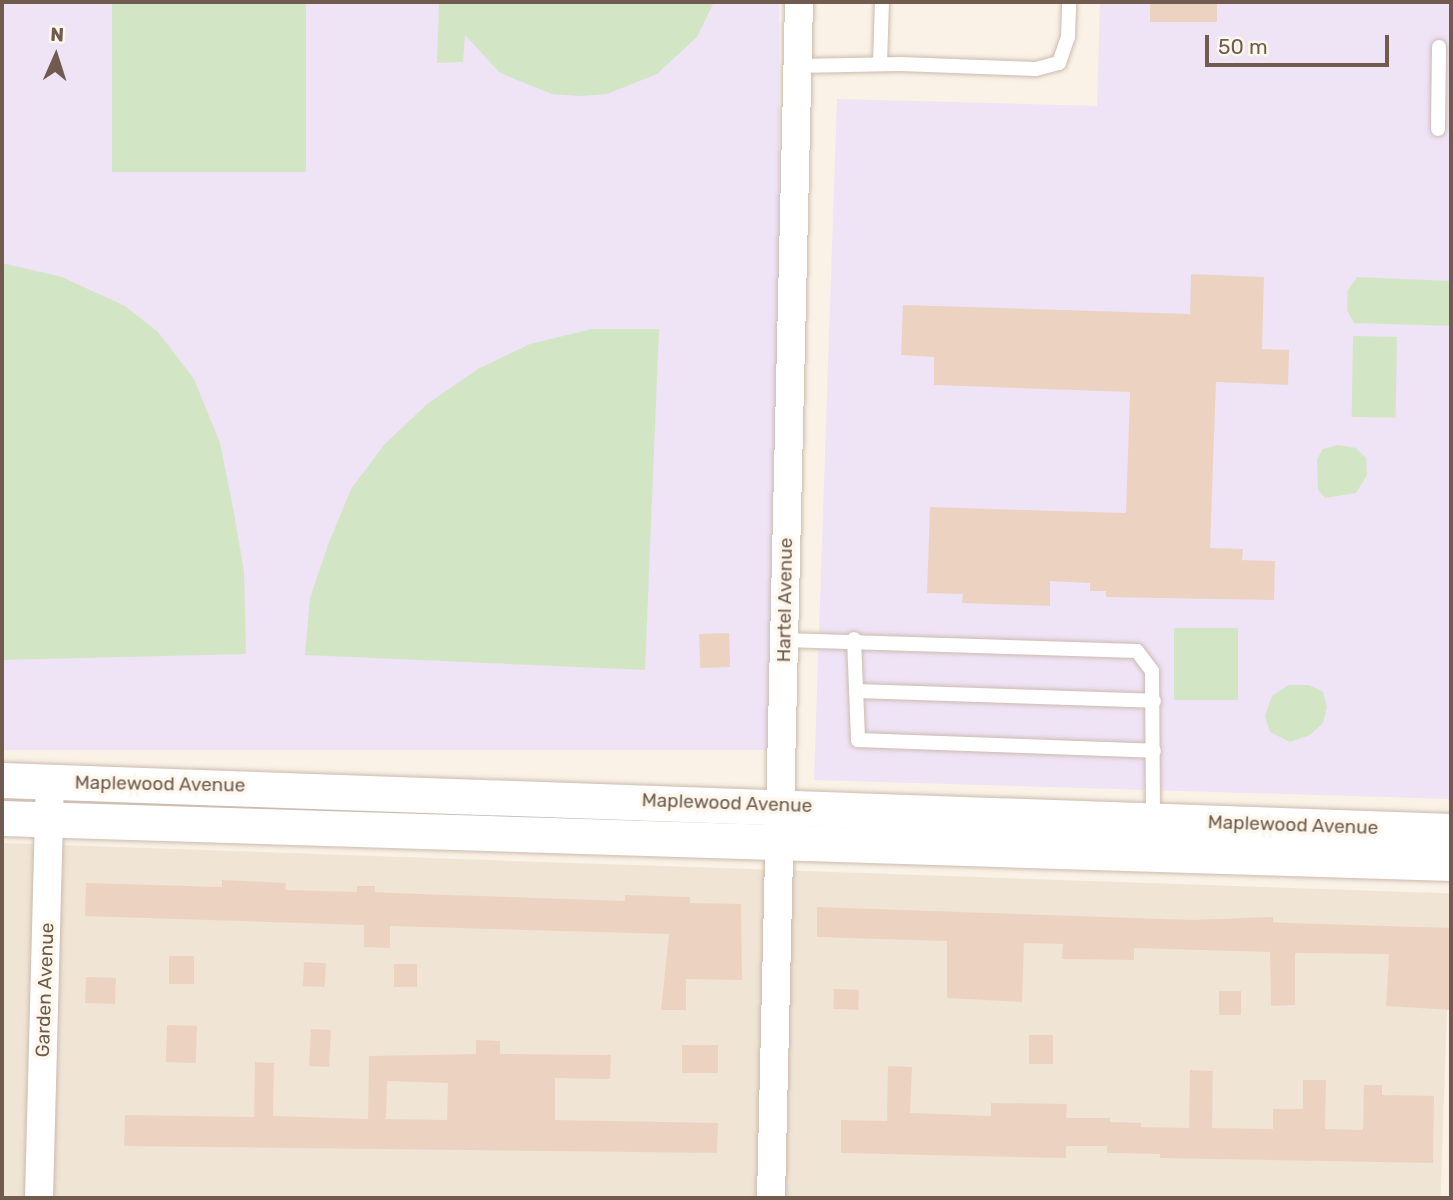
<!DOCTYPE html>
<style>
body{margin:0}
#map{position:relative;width:1453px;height:1200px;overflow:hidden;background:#faf2e6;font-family:Rubik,sans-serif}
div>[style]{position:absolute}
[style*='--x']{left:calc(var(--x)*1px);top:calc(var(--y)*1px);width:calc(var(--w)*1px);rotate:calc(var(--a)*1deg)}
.residential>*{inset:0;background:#f0e4d5;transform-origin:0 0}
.education>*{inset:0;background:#efe3f6;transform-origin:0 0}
.green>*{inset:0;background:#d2e6c6;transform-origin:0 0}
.building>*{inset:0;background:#ecd3c1;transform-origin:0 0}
.roads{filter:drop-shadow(0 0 2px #cabbae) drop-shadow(0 0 2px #cabbae)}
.service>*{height:14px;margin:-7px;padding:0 7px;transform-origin:7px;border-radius:7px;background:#fff}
.minor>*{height:28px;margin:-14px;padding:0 14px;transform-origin:14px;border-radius:14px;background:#fff}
.tertiary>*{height:35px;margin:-17.5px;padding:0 17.5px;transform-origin:17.5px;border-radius:17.5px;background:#fff}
span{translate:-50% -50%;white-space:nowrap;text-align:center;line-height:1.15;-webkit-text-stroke:7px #fdf7ec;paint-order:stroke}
.street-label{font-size:19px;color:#705b4e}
.frame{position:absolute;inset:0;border:4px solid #705b4e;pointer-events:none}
.north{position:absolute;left:21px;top:21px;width:70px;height:70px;-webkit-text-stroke:5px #fdf7ec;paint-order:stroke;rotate:3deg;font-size:19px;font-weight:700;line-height:28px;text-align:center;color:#705b4e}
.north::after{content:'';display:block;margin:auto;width:24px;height:32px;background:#705b4e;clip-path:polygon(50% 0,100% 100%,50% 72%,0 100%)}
.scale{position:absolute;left:1205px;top:35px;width:184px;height:32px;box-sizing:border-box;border:4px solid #705b4e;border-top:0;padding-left:9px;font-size:21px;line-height:24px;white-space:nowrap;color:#705b4e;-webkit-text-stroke:5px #fdf7ec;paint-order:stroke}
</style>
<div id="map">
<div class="residential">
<div style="left:2px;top:843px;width:1450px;height:355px;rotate:2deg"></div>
</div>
<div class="education">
<div style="left:2px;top:2px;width:777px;height:748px"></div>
<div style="clip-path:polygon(1100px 2px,1451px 2px,1451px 799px,814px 780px,837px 99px,1097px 106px)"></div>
</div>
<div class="green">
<div style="left:112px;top:2px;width:194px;height:170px"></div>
<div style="clip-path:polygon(439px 2px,714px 2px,697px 37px,657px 74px,607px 94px,580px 96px,552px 94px,500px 73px,465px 35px,463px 62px,437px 63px)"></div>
<div style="clip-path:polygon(2px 263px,62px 277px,125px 306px,158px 332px,194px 379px,220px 443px,234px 513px,244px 572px,246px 654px,2px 660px)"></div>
<div style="clip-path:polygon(1357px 277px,1451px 281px,1451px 326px,1354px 323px,1347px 310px,1348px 290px)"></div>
<div style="clip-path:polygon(592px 329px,659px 329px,645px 670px,305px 655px,310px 598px,328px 545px,351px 489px,384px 445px,426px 405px,478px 369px,530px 344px)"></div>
<div style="left:1353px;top:336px;width:44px;height:81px;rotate:1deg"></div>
<div style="clip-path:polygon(1338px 445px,1356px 448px,1366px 458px,1367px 475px,1356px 493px,1325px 498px,1318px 490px,1317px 459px,1323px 449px)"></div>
<div style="left:1238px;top:628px;width:72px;height:64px;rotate:90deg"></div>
<div style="clip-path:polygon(1289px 685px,1309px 685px,1323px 692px,1327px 707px,1323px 723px,1310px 735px,1290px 742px,1270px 732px,1265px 716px,1272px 696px)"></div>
</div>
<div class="building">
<div style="left:1150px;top:2px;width:67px;height:20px"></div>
<div style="clip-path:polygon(1191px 274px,1264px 277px,1262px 349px,1289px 350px,1288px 385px,1216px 382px,1210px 548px,1243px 549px,1242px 560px,1275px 561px,1274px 600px,1106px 597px,1106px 591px,1090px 591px,1090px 583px,1050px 581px,1050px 606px,962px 603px,963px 594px,927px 593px,930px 507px,1126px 513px,1130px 392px,934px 385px,934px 357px,901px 355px,903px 305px,1190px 314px)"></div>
<div style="left:729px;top:633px;width:34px;height:30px;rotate:88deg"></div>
<div style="clip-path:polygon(222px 880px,286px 883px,285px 890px,357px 892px,357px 886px,375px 886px,375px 892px,391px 893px,625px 901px,625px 895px,658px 896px,690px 897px,690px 903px,741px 904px,742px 980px,686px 979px,686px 1010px,661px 1010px,669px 934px,390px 926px,390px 948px,364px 947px,364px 925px,85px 916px,86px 883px,222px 887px)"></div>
<div style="clip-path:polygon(817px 907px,1193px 920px,1273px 917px,1273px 922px,1289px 923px,1451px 928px,1451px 1010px,1386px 1006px,1389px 954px,1295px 953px,1295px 1005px,1271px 1006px,1270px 952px,1134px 948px,1134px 960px,1062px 959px,1063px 944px,1024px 943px,1022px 1002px,947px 998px,947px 941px,817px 937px)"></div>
<div style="left:169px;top:956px;width:25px;height:28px"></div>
<div style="left:304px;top:962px;width:22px;height:24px;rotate:3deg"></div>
<div style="left:394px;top:964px;width:23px;height:23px"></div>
<div style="left:86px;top:977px;width:30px;height:26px;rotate:2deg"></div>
<div style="left:834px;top:989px;width:25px;height:20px;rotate:2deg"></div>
<div style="left:1219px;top:991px;width:22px;height:24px"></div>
<div style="left:167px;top:1025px;width:30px;height:37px;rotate:2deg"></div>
<div style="left:311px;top:1029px;width:20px;height:37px;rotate:3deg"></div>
<div style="left:1029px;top:1035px;width:24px;height:29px"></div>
<div style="clip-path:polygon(evenodd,476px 1040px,500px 1041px,500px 1054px,611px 1055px,610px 1079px,555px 1078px,555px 1120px,718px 1123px,717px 1153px,124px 1146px,125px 1115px,254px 1117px,255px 1062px,274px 1063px,273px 1116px,368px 1119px,369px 1056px,476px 1054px,476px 1040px,387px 1081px,448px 1083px,447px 1120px,386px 1119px,387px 1081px)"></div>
<div style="left:682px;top:1045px;width:36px;height:28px"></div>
<div style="clip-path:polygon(888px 1066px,912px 1067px,910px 1113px,991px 1116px,991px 1103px,1067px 1104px,1066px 1118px,1110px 1118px,1110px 1122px,1141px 1123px,1141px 1127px,1189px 1128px,1190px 1070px,1213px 1071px,1212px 1128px,1273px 1129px,1273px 1109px,1303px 1109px,1303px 1080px,1326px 1080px,1325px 1129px,1363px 1130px,1364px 1085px,1382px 1085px,1382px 1095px,1434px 1096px,1433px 1163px,1160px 1158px,1160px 1154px,1107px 1153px,1107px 1146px,1066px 1146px,1066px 1158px,841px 1153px,841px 1120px,887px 1121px)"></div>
</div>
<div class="roads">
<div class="service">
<div style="--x:880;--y:64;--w:62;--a:-88.2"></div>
<div style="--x:797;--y:66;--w:103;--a:-1.1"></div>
<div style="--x:900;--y:64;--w:136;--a:2.1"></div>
<div style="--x:1036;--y:69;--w:24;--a:-15"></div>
<div style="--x:1059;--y:63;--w:28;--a:-71"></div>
<div style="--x:1068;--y:37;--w:35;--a:-88"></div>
<div style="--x:1438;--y:129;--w:82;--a:-89.3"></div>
<div style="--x:854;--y:639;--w:101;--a:87.7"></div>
<div style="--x:858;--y:740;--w:296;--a:2.1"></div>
<div style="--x:784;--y:640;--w:353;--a:1.8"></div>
<div style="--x:1137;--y:651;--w:25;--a:53"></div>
<div style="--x:1152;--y:671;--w:148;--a:89.6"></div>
<div style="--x:856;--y:691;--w:298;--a:1.9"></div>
</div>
<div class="minor">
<div style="--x:39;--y:1198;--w:417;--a:-88.5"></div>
<div style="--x:771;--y:1198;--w:1196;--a:-88.66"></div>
</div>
<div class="tertiary">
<div style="--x:2;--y:780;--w:1450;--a:2.02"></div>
<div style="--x:2;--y:818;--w:1450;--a:1.78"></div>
</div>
</div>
<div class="street-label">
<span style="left:785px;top:600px;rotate:-89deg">Hartel Avenue</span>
<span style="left:160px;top:784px;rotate:1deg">Maplewood Avenue</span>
<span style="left:727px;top:803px;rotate:2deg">Maplewood Avenue</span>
<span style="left:1293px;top:825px;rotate:2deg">Maplewood Avenue</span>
<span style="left:45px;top:990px;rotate:-88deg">Garden Avenue</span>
</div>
<div class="frame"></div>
<div class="north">N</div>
<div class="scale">50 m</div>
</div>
